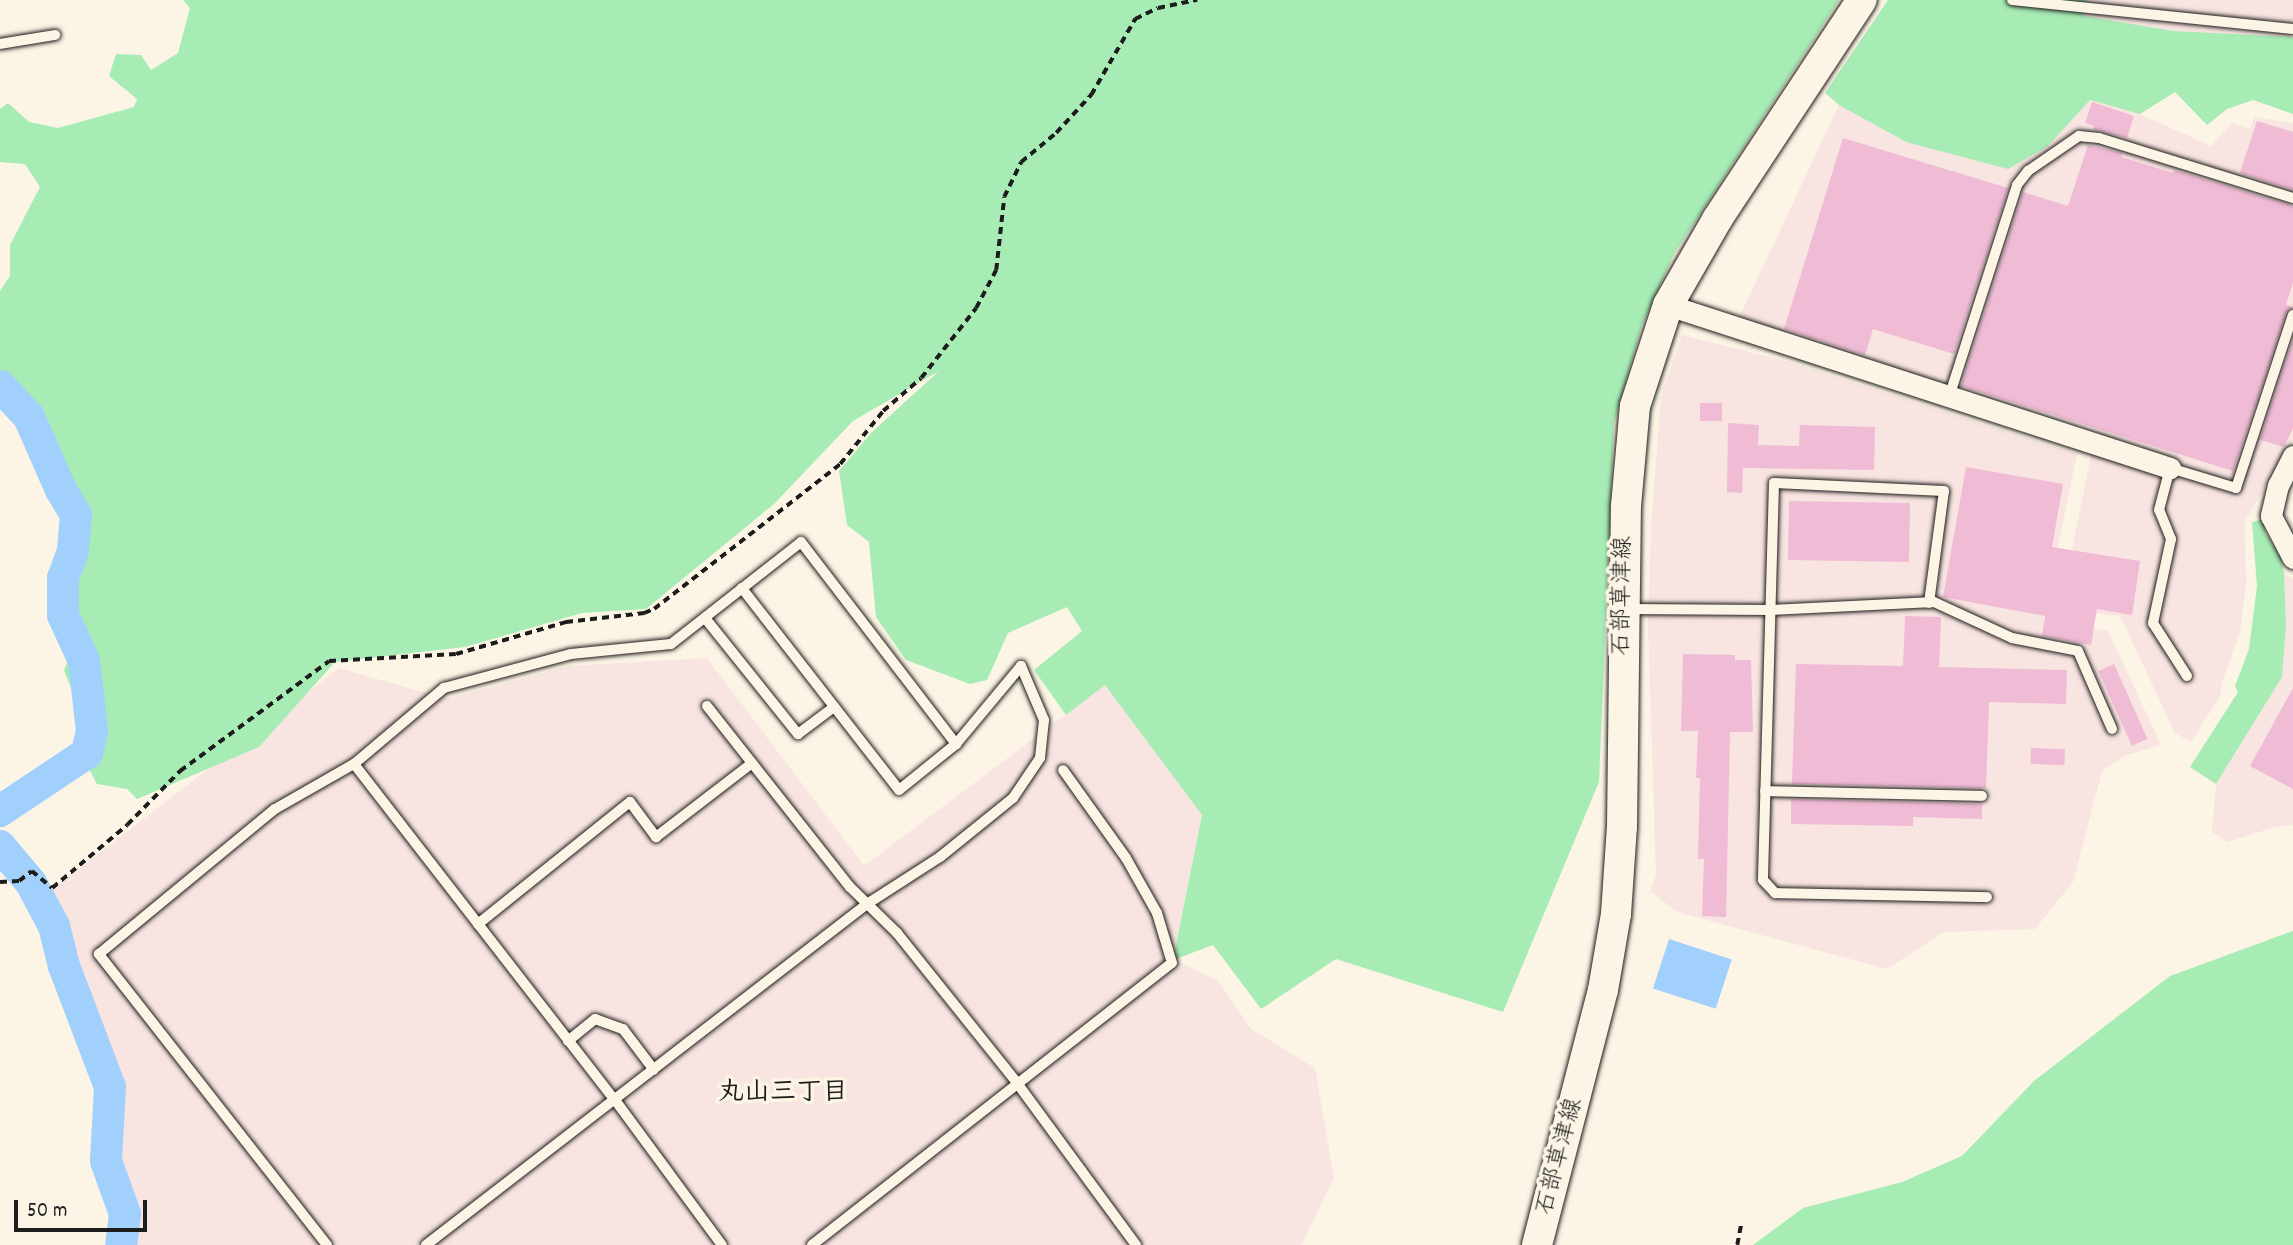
<!DOCTYPE html>
<meta charset="utf-8">
<style>
body{margin:0}
#map{position:relative;width:2293px;height:1245px;overflow:hidden;background:#fcf5e5;font-family:Dekko,"Klee One",sans-serif}
div>[style]{position:absolute}
[style*='--x']{left:calc(var(--x)*1px);top:calc(var(--y)*1px);width:calc(var(--w)*1px);rotate:calc(var(--a)*1deg)}
.built>*{inset:0;background:#f8e4e0}
.green>*{inset:0;background:#a7ebb5}
.water>*{inset:0;background:#a2d0fd;transform-origin:0 0}
.river>*{height:32px;margin:-16px;padding:0 16px;transform-origin:16px;border-radius:16px;background:#a2d0fd}
.building>*{inset:0;background:#f0bbd5;transform-origin:0 0}
.path>*{height:3.5px;margin-top:-1.75px;transform-origin:0;background:repeating-linear-gradient(90deg,#1c1c1c 0 7px,transparent 0 12px)}
.roads{filter:drop-shadow(0 0 2px #1c1c1c) drop-shadow(0 0 2px #1c1c1c)}
.service>*{height:10px;margin:-5px;padding:0 5px;transform-origin:5px;border-radius:5px;background:#fcf5e5}
.minor>*{height:21px;margin:-10.5px;padding:0 10.5px;transform-origin:10.5px;border-radius:10.5px;background:#fcf5e5}
.secondary>*{height:30px;margin:-15px;padding:0 15px;transform-origin:15px;border-radius:15px;background:#fcf5e5}
span{translate:-50% -50%;white-space:nowrap;text-align:center;line-height:1.15;-webkit-text-stroke:7px #fcf5e5;paint-order:stroke}
.street-label{font-size:24px;color:#1c1c1c}
.neighbourhood-label{font-size:26px;color:#1c1c1c;font-weight:700}
.scale{position:absolute;left:14px;top:1200px;width:133px;height:32px;box-sizing:border-box;border:4px solid #1c1c1c;border-top:0;padding-left:9px;font-size:21px;line-height:24px;white-space:nowrap;color:#1c1c1c;-webkit-text-stroke:5px #fcf5e5;paint-order:stroke}
</style>
<div id="map">
<div class="built">
<div style="clip-path:polygon(2087px 0,2293px 0,2293px 37px,2174px 31px,2083px 16px)"></div>
<div style="clip-path:polygon(2090px 100px,2140px 114px,2211px 146px,2232px 123px,2250px 129px,2254px 117px,2293px 123px,2293px 440px,2245px 521px,2246px 584px,2240px 632px,2222px 682px,2220px 696px,2191px 742px,2175px 733px,2120px 616px,2064px 610px,2061px 604px,2096px 431px,1738px 320px,1839px 105px,1906px 142px,2048px 146px)"></div>
<div style="clip-path:polygon(1682px 335px,1789px 362px,2077px 454px,2043px 620px,2108px 631px,2161px 745px,2124px 756px,2102px 771px,2073px 882px,2035px 929px,1944px 932px,1887px 969px,1677px 912px,1650px 891px,1656px 875px,1648px 627px,1651px 526px,1661px 397px)"></div>
<div style="clip-path:polygon(2284px 573px,2293px 579px,2293px 825px,2275px 827px,2228px 842px,2212px 832px,2216px 784px,2282px 677px,2286px 625px)"></div>
<div style="clip-path:polygon(707px 658px,864px 866px,1105px 685px,1202px 815px,1173px 959px,1218px 981px,1251px 1029px,1315px 1068px,1334px 1178px,1301px 1245px,133px 1245px,140px 1216px,111px 1163px,119px 1095px,41px 898px,339px 668px,447px 699px,569px 666px)"></div>
</div>
<div class="green">
<div style="clip-path:polygon(183px 0,1839px 0,1674px 254px,1642px 325px,1614px 423px,1599px 782px,1503px 1012px,1336px 959px,1261px 1009px,1213px 945px,1173px 960px,1202px 815px,1105px 685px,1066px 715px,1034px 670px,1082px 631px,1067px 607px,1008px 633px,987px 680px,970px 684px,906px 660px,876px 617px,869px 542px,847px 525px,839px 471px,871px 433px,939px 371px,853px 421px,774px 504px,646px 609px,582px 613px,465px 647px,335px 662px,259px 747px,137px 799px,127px 789px,97px 784px,78px 749px,87px 730px,64px 670px,70px 657px,53px 622px,68px 520px,0 387px,0 291px,10px 276px,10px 245px,40px 187px,25px 164px,0 162px,0 109px,8px 103px,29px 122px,58px 128px,134px 107px,137px 99px,109px 76px,116px 54px,141px 55px,151px 70px,178px 53px,190px 8px)"></div>
<div style="clip-path:polygon(1888px 0,2087px 0,2084px 16px,2174px 31px,2293px 37px,2293px 114px,2253px 100px,2227px 109px,2207px 125px,2175px 92px,2140px 114px,2090px 100px,2048px 146px,2008px 169px,1906px 142px,1839px 105px,1825px 93px)"></div>
<div style="clip-path:polygon(2264px 519px,2265px 533px,2281px 558px,2284px 573px,2286px 625px,2282px 677px,2216px 784px,2190px 767px,2238px 692px,2235px 686px,2249px 649px,2257px 586px,2252px 522px)"></div>
<div style="clip-path:polygon(2293px 931px,2293px 1245px,1753px 1245px,1803px 1208px,1902px 1182px,1962px 1156px,2034px 1081px,2170px 976px)"></div>
</div>
<div class="water">
<div style="left:1669px;top:939px;width:66px;height:52px;rotate:18deg"></div>
</div>
<div class="river">
<div style="--x:0;--y:386;--w:42;--a:46.9"></div>
<div style="--x:29;--y:417;--w:80;--a:66.3"></div>
<div style="--x:61;--y:490;--w:29;--a:59"></div>
<div style="--x:76;--y:515;--w:36;--a:95"></div>
<div style="--x:73;--y:551;--w:29;--a:110"></div>
<div style="--x:63;--y:578;--w:37;--a:90"></div>
<div style="--x:63;--y:615;--w:51;--a:65.5"></div>
<div style="--x:84;--y:661;--w:70;--a:83.5"></div>
<div style="--x:92;--y:731;--w:23;--a:103"></div>
<div style="--x:87;--y:753;--w:105;--a:146.3"></div>
<div style="--x:0;--y:846;--w:48;--a:50"></div>
<div style="--x:31;--y:883;--w:49;--a:61.9"></div>
<div style="--x:54;--y:926;--w:41;--a:76"></div>
<div style="--x:64;--y:966;--w:129;--a:69.2"></div>
<div style="--x:110;--y:1087;--w:74;--a:93.1"></div>
<div style="--x:106;--y:1161;--w:56;--a:70.3"></div>
<div style="--x:125;--y:1214;--w:31;--a:97"></div>
</div>
<div class="building">
<div style="clip-path:polygon(2092px 102px,2134px 116px,2127px 138px,2093px 129px,2094px 126px,2085px 123px)"></div>
<div style="clip-path:polygon(2257px 121px,2293px 132px,2293px 190px,2240px 173px)"></div>
<div style="clip-path:polygon(1843px 138px,2008px 188px,1954px 354px,1873px 329px,1865px 355px,1784px 329px)"></div>
<div style="clip-path:polygon(2088px 145px,2122px 153px,2121px 157px,2173px 173px,2174px 170px,2293px 206px,2293px 282px,2286px 305px,2293px 307px,2286px 313px,2233px 471px,1961px 386px,2023px 192px,2068px 206px)"></div>
<div style="clip-path:polygon(2293px 340px,2293px 428px,2284px 447px,2260px 440px)"></div>
<div style="left:1700px;top:403px;width:22px;height:18px"></div>
<div style="clip-path:polygon(1728px 423px,1759px 425px,1758px 445px,1799px 446px,1800px 425px,1875px 427px,1874px 470px,1743px 468px,1742px 493px,1727px 492px)"></div>
<div style="clip-path:polygon(1966px 467px,2063px 484px,2052px 547px,2140px 561px,2132px 615px,2097px 609px,2091px 645px,2042px 636px,2045px 616px,1943px 597px)"></div>
<div style="left:1789px;top:501px;width:121px;height:59px;rotate:1deg"></div>
<div style="clip-path:polygon(1905px 616px,1941px 617px,1939px 667px,2067px 670px,2066px 704px,1989px 702px,1986px 788px,1792px 784px,1796px 664px,1903px 666px)"></div>
<div style="clip-path:polygon(1683px 654px,1735px 655px,1735px 660px,1751px 660px,1753px 732px,1730px 732px,1726px 917px,1702px 916px,1704px 859px,1698px 859px,1700px 778px,1696px 778px,1698px 731px,1681px 731px)"></div>
<div style="left:2114px;top:664px;width:82px;height:17px;rotate:66deg"></div>
<div style="clip-path:polygon(2293px 688px,2293px 789px,2250px 766px)"></div>
<div style="left:2031px;top:748px;width:34px;height:16px;rotate:2deg"></div>
<div style="clip-path:polygon(1791px 799px,1982px 804px,1982px 819px,1913px 817px,1913px 826px,1791px 824px)"></div>
</div>
<div class="path">
<div style="--x:0;--y:882;--w:19;--a:-3"></div>
<div style="--x:19;--y:881;--w:16;--a:-38"></div>
<div style="--x:32;--y:871;--w:26;--a:40"></div>
<div style="--x:52;--y:888;--w:98;--a:-40"></div>
<div style="--x:127;--y:825;--w:76;--a:-45.5"></div>
<div style="--x:180;--y:771;--w:185;--a:-36.4"></div>
<div style="--x:329;--y:661;--w:127;--a:-3.2"></div>
<div style="--x:456;--y:654;--w:115;--a:-16.2"></div>
<div style="--x:566;--y:622;--w:79;--a:-6.6"></div>
<div style="--x:644;--y:613;--w:11;--a:-22"></div>
<div style="--x:654;--y:609;--w:236;--a:-37.9"></div>
<div style="--x:840;--y:464;--w:68;--a:-50.9"></div>
<div style="--x:883;--y:411;--w:50;--a:-41"></div>
<div style="--x:921;--y:378;--w:89;--a:-51.8"></div>
<div style="--x:976;--y:308;--w:43;--a:-62.2"></div>
<div style="--x:996;--y:270;--w:73;--a:-83.7"></div>
<div style="--x:1004;--y:197;--w:39;--a:-64"></div>
<div style="--x:1021;--y:162;--w:45;--a:-39.6"></div>
<div style="--x:1056;--y:133;--w:52;--a:-47.4"></div>
<div style="--x:1091;--y:95;--w:88;--a:-59.9"></div>
<div style="--x:1135;--y:19;--w:25;--a:-26"></div>
<div style="--x:1158;--y:8;--w:40;--a:-12"></div>
<div style="--x:1737;--y:1245;--w:20;--a:-79"></div>
</div>
<div class="roads">
<div class="service">
<div style="--x:2012;--y:0;--w:282;--a:5.9"></div>
<div style="--x:0;--y:44;--w:56;--a:-9.3"></div>
<div style="--x:1949;--y:397;--w:223;--a:-72.2"></div>
<div style="--x:2017;--y:185;--w:18;--a:-52"></div>
<div style="--x:2028;--y:171;--w:62;--a:-34.5"></div>
<div style="--x:2079;--y:136;--w:20;--a:6"></div>
<div style="--x:2099;--y:138;--w:203;--a:17.2"></div>
<div style="--x:1929;--y:603;--w:113;--a:-82.4"></div>
<div style="--x:1944;--y:491;--w:170;--a:-177.3"></div>
<div style="--x:1774;--y:483;--w:397;--a:91.6"></div>
<div style="--x:1763;--y:880;--w:18;--a:47"></div>
<div style="--x:1775;--y:893;--w:212;--a:1.1"></div>
<div style="--x:1627;--y:609;--w:143;--a:0.4"></div>
<div style="--x:1770;--y:610;--w:164;--a:-2.8"></div>
<div style="--x:1934;--y:602;--w:86;--a:24.8"></div>
<div style="--x:2012;--y:638;--w:67;--a:11.1"></div>
<div style="--x:2078;--y:651;--w:85;--a:66.4"></div>
<div style="--x:705;--y:618;--w:149;--a:51.3"></div>
<div style="--x:798;--y:734;--w:45;--a:-36.9"></div>
<div style="--x:2187;--y:676;--w:63;--a:-122.7"></div>
<div style="--x:2153;--y:623;--w:86;--a:-77.9"></div>
<div style="--x:2171;--y:539;--w:31;--a:-112"></div>
<div style="--x:2159;--y:510;--w:43;--a:-75.3"></div>
<div style="--x:2170;--y:468;--w:69;--a:16.9"></div>
<div style="--x:2236;--y:488;--w:182;--a:-71.8"></div>
<div style="--x:707;--y:706;--w:231;--a:51.7"></div>
<div style="--x:850;--y:887;--w:66;--a:44.4"></div>
<div style="--x:897;--y:933;--w:192;--a:51.3"></div>
<div style="--x:1017;--y:1083;--w:201;--a:53.7"></div>
<div style="--x:354;--y:764;--w:118;--a:-40.2"></div>
<div style="--x:444;--y:688;--w:131;--a:-15"></div>
<div style="--x:571;--y:654;--w:100;--a:-5.7"></div>
<div style="--x:671;--y:644;--w:165;--a:-38.1"></div>
<div style="--x:801;--y:542;--w:255;--a:52.5"></div>
<div style="--x:1765;--y:791;--w:217;--a:1.3"></div>
<div style="--x:478;--y:924;--w:195;--a:-38.8"></div>
<div style="--x:630;--y:802;--w:44;--a:53.4"></div>
<div style="--x:656;--y:837;--w:121;--a:-37.6"></div>
<div style="--x:568;--y:1041;--w:35;--a:-39"></div>
<div style="--x:595;--y:1019;--w:30;--a:20"></div>
<div style="--x:623;--y:1029;--w:51;--a:52.9"></div>
<div style="--x:327;--y:1245;--w:370;--a:-128.1"></div>
<div style="--x:99;--y:954;--w:228;--a:-39.5"></div>
<div style="--x:275;--y:809;--w:91;--a:-29.7"></div>
<div style="--x:354;--y:764;--w:425;--a:52.2"></div>
<div style="--x:615;--y:1100;--w:180;--a:53.6"></div>
<div style="--x:426;--y:1245;--w:557;--a:-37.71"></div>
<div style="--x:867;--y:904;--w:87;--a:-32.8"></div>
<div style="--x:940;--y:857;--w:94;--a:-38.9"></div>
<div style="--x:1013;--y:798;--w:48;--a:-56"></div>
<div style="--x:1040;--y:758;--w:38;--a:-84"></div>
<div style="--x:1044;--y:720;--w:59;--a:-113.1"></div>
<div style="--x:1021;--y:666;--w:102;--a:129.8"></div>
<div style="--x:956;--y:744;--w:73;--a:141.1"></div>
<div style="--x:899;--y:790;--w:256;--a:-127.9"></div>
<div style="--x:812;--y:1245;--w:457;--a:-38.1"></div>
<div style="--x:1172;--y:963;--w:52;--a:-106.7"></div>
<div style="--x:1157;--y:913;--w:63;--a:-119.4"></div>
<div style="--x:1126;--y:858;--w:108;--a:-125.6"></div>
</div>
<div class="minor">
<div style="--x:1668;--y:305;--w:528;--a:17.99"></div>
<div style="--x:2293;--y:456;--w:33;--a:117"></div>
<div style="--x:2278;--y:485;--w:32;--a:103"></div>
<div style="--x:2271;--y:516;--w:47;--a:62.4"></div>
</div>
<div class="secondary">
<div style="--x:1537;--y:1245;--w:263;--a:-75.5"></div>
<div style="--x:1603;--y:990;--w:77;--a:-80.3"></div>
<div style="--x:1616;--y:914;--w:87;--a:-86.1"></div>
<div style="--x:1622;--y:827;--w:321;--a:-89.3"></div>
<div style="--x:1626;--y:506;--w:100;--a:-84.9"></div>
<div style="--x:1635;--y:406;--w:106;--a:-71.9"></div>
<div style="--x:1668;--y:305;--w:100;--a:-60.1"></div>
<div style="--x:1718;--y:218;--w:261;--a:-56.6"></div>
</div>
</div>
<div class="street-label">
<span style="left:1624px;top:596px;rotate:-89deg">石部草津線</span>
<span style="left:1561px;top:1157px;rotate:-75deg">石部草津線</span>
</div>
<div class="neighbourhood-label">
<span style="left:783px;top:1094px">丸山三丁目</span>
</div>
<div class="scale">50 m</div>
</div>
